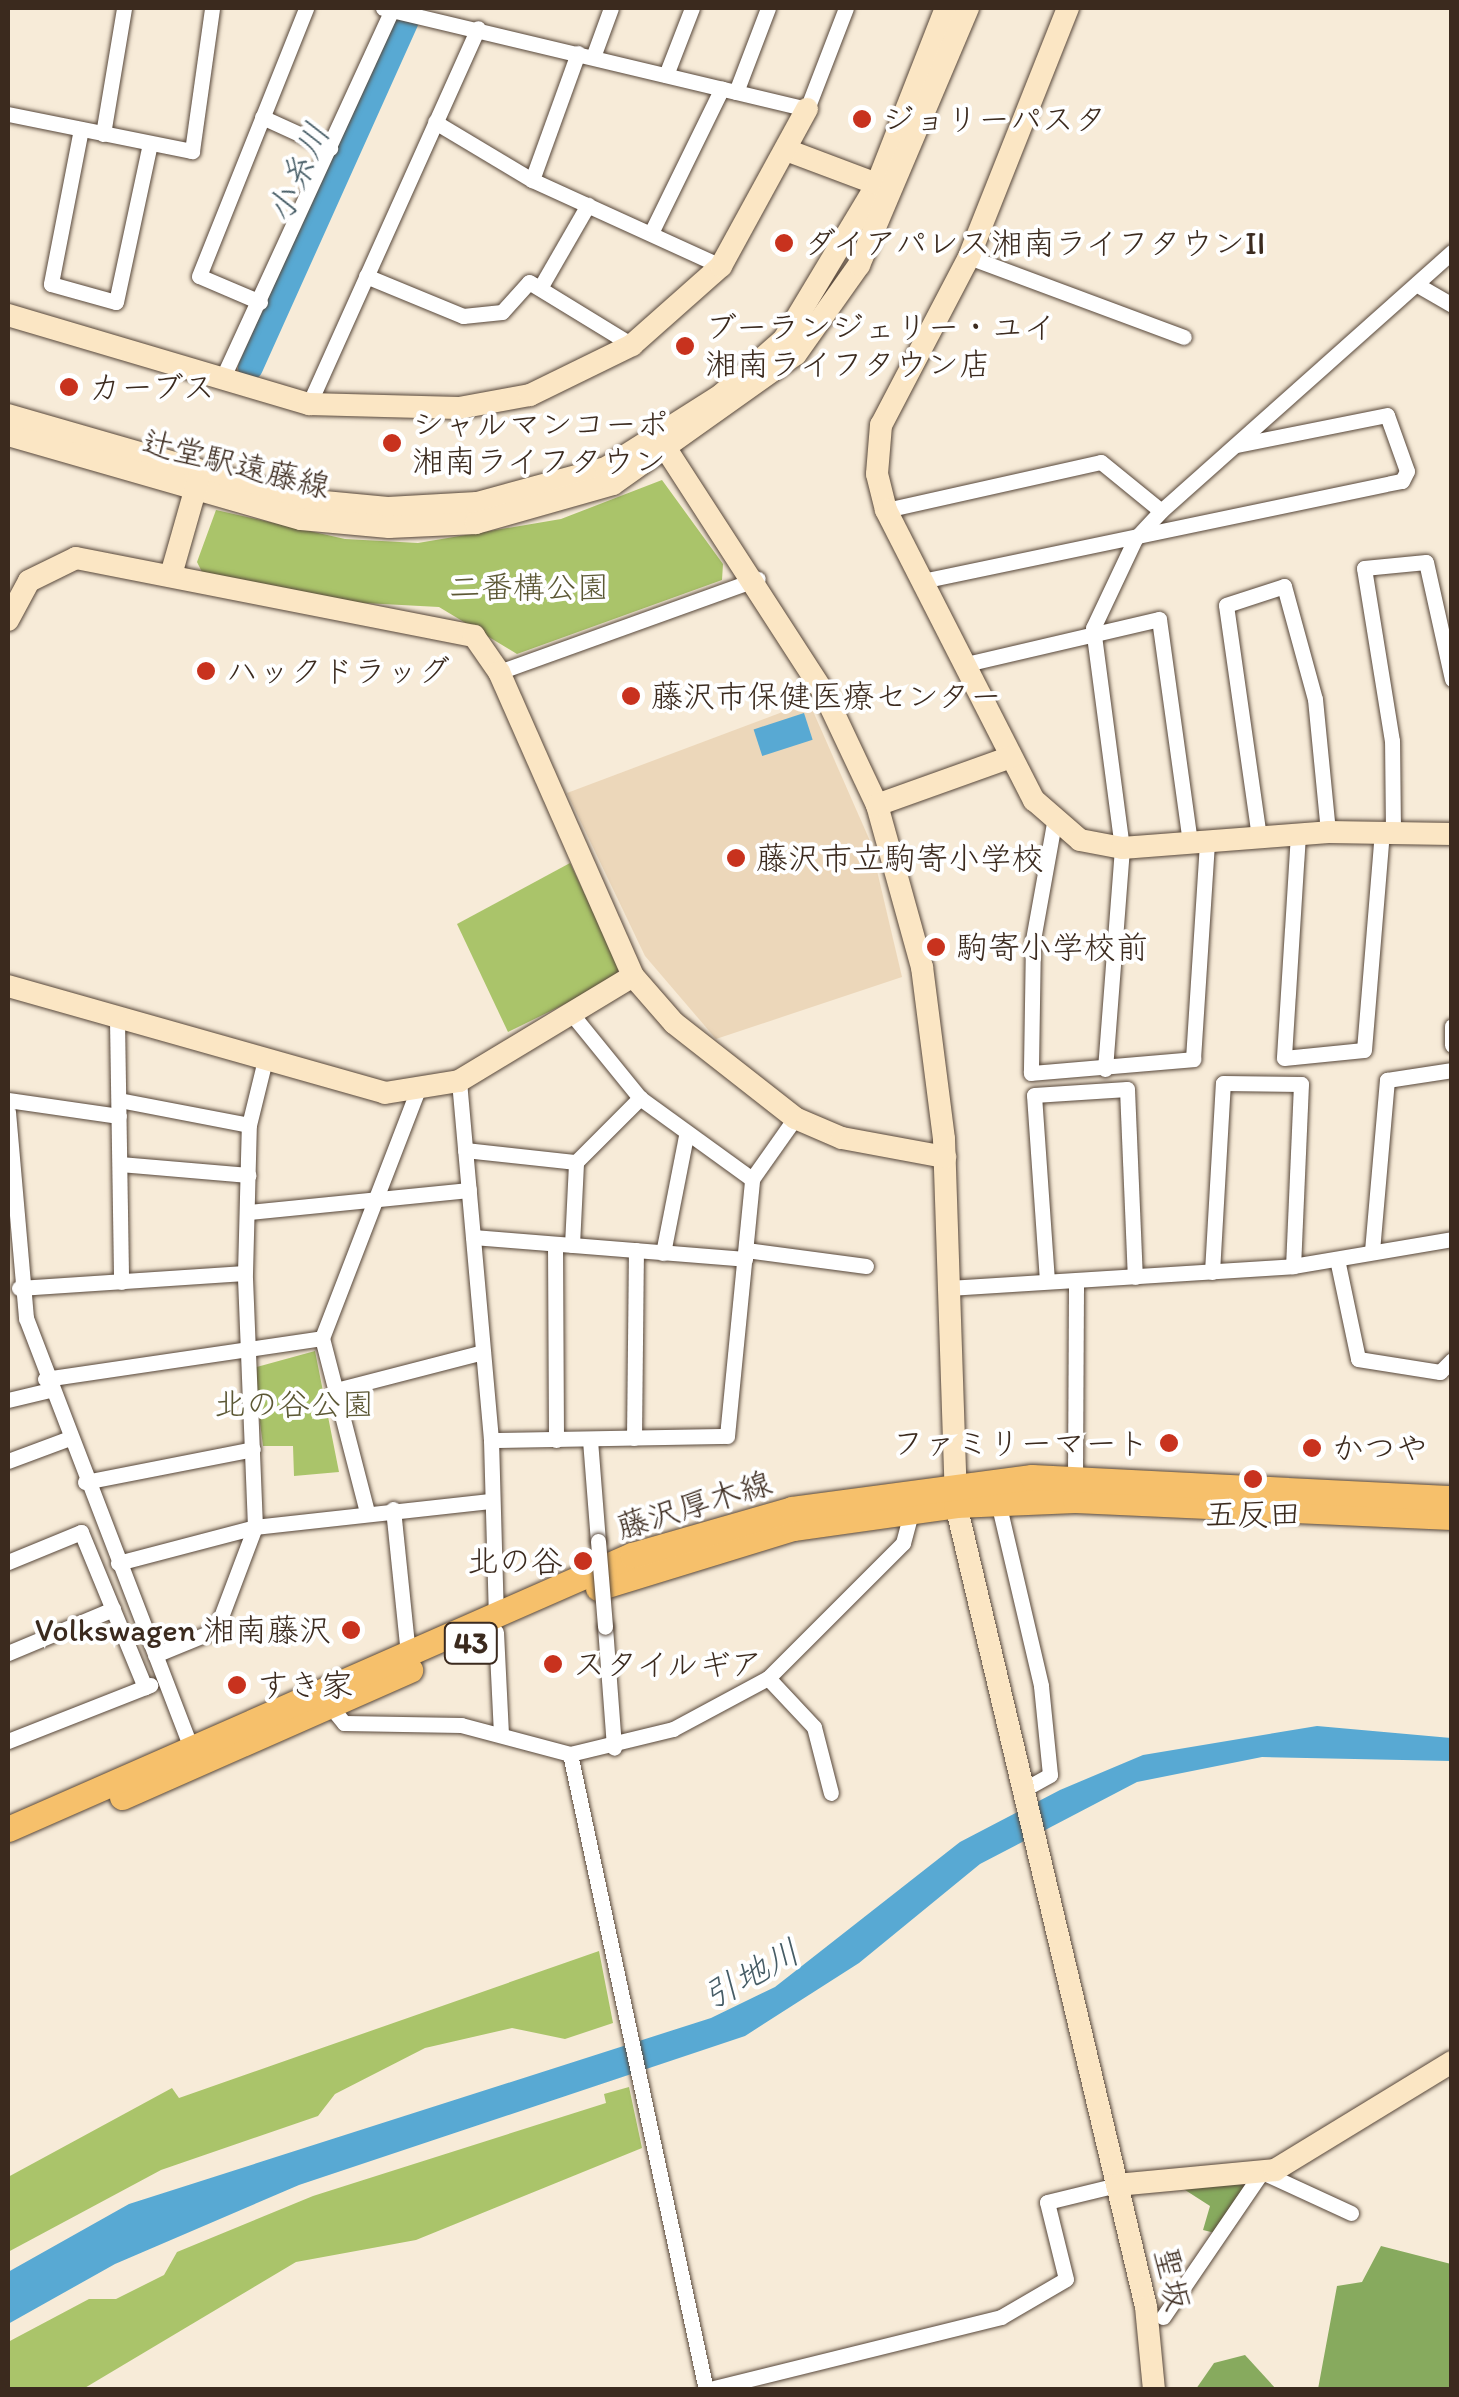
<!DOCTYPE html>
<meta charset="utf-8">
<style>
body{margin:0}
#map{position:relative;width:1459px;height:2397px;overflow:hidden;background:#f7ebd8;font-family:Itim,"Klee One",sans-serif}
div>[style]{position:absolute}
[style*='--x']{left:calc(var(--x)*1px);top:calc(var(--y)*1px);width:calc(var(--w)*1px);rotate:calc(var(--a)*1deg)}
.built>*{inset:0;background:#ecd7ba}
.green>*{inset:0;background:#aac46a}
.forest>*{inset:0;background:#87aa5e}
.water>*{inset:0;background:#58a9d3;transform-origin:0 0}
.river>*{height:25px;margin:-12.5px;padding:0 12.5px;transform-origin:12.5px;border-radius:12.5px;background:#58a9d3}
.roads{filter:drop-shadow(0 0 2px #57473a) drop-shadow(0 0 2px #57473a)}
.street>*{height:15px;margin:-7.5px;padding:0 7.5px;transform-origin:7.5px;border-radius:7.5px;background:#fff}
.secondary>*{height:22px;margin:-11px;padding:0 11px;transform-origin:11px;border-radius:11px;background:#fbe6c4}
.primary>*{height:25px;margin:-12.5px;padding:0 12.5px;transform-origin:12.5px;border-radius:12.5px;background:#f6c06b}
.bridges{filter:drop-shadow(0 0 2px #57473a) drop-shadow(0 0 2px #57473a)}
.street-bridge>*{height:15px;margin:-7.5px;padding:0 7.5px;transform-origin:7.5px;border-radius:7.5px;background:#fff}
.dots>*{width:28px;height:28px;translate:-50% -50%;box-sizing:border-box;border:5px solid #fff;border-radius:50%}
span{translate:-50% -50%;white-space:nowrap;text-align:center;line-height:1.15;-webkit-text-stroke:8px #fff;paint-order:stroke}
.shield-label span{padding:2px 8px;background:#fff;border:2px solid;border-radius:8px;-webkit-text-stroke-width:0}
.shield-label{font-size:30px;color:#3b2a1e;font-weight:700}
.poi-label{font-size:32px;color:#3b2a1e}
.left{translate:0 -50%;text-align:left}
.right{translate:-100% -50%;text-align:right}
.street-label{font-size:32px;color:#3b2a1e}
.park-label{font-size:32px;color:#5c5835}
.water-label{font-size:35px;color:#475d66;font-style:italic}
.frame{position:absolute;inset:0;border:10px solid #3b2a1e;pointer-events:none}
</style>
<div id="map">
<div class="built">
<div style="clip-path:polygon(809px 702px,870px 841px,902px 977px,716px 1039px,645px 956px,567px 793px)"></div>
</div>
<div class="green">
<div style="clip-path:polygon(662px 480px,723px 564px,722px 580px,517px 654px,439px 607px,345px 602px,202px 572px,197px 562px,216px 510px,345px 539px,418px 543px,561px 519px)"></div>
<div style="clip-path:polygon(570px 863px,619px 966px,616px 979px,508px 1032px,457px 924px)"></div>
<div style="clip-path:polygon(315px 1351px,339px 1472px,294px 1476px,293px 1446px,263px 1446px,253px 1368px)"></div>
<div style="clip-path:polygon(599px 1951px,613px 2023px,565px 2039px,512px 2028px,425px 2048px,335px 2094px,318px 2116px,161px 2170px,8px 2252px,8px 2177px,172px 2088px,179px 2098px)"></div>
<div style="clip-path:polygon(629px 2087px,642px 2148px,416px 2240px,296px 2262px,83px 2389px,8px 2389px,8px 2342px,89px 2299px,116px 2299px,164px 2275px,177px 2252px,313px 2196px,606px 2103px,604px 2094px)"></div>
</div>
<div class="forest">
<div style="clip-path:polygon(1248px 2184px,1215px 2233px,1203px 2230px,1210px 2206px,1182px 2188px)"></div>
<div style="clip-path:polygon(1381px 2246px,1451px 2264px,1451px 2389px,1318px 2389px,1337px 2286px,1362px 2282px)"></div>
<div style="clip-path:polygon(1245px 2355px,1276px 2389px,1196px 2389px,1214px 2363px)"></div>
</div>
<div class="water">
<div style="left:804px;top:713px;width:28px;height:53px;rotate:72deg"></div>
<div style="clip-path:polygon(1317px 1726px,1451px 1738px,1451px 1761px,1262px 1757px,1137px 1782px,980px 1864px,859px 1963px,745px 2036px,299px 2185px,115px 2264px,8px 2324px,8px 2272px,129px 2204px,711px 2018px,775px 1987px,960px 1842px,1060px 1790px,1143px 1755px)"></div>
</div>
<div class="river">
<div style="--x:250;--y:367;--w:393;--a:-65.8"></div>
</div>
<div class="roads">
<div class="street">
<div style="--x:383;--y:8;--w:436;--a:13.4"></div>
<div style="--x:807;--y:109;--w:108;--a:-68.9"></div>
<div style="--x:593;--y:57;--w:52;--a:-69.8"></div>
<div style="--x:666;--y:75;--w:72;--a:-68.8"></div>
<div style="--x:736;--y:92;--w:90;--a:-69.1"></div>
<div style="--x:8;--y:114;--w:188;--a:11.4"></div>
<div style="--x:192;--y:151;--w:144;--a:-82"></div>
<div style="--x:262;--y:117;--w:75;--a:24.5"></div>
<div style="--x:435;--y:122;--w:113;--a:30.9"></div>
<div style="--x:532;--y:180;--w:208;--a:24.5"></div>
<div style="--x:81;--y:129;--w:158;--a:101"></div>
<div style="--x:51;--y:284;--w:67;--a:15.5"></div>
<div style="--x:116;--y:302;--w:162;--a:-77.9"></div>
<div style="--x:103;--y:134;--w:128;--a:-80.5"></div>
<div style="--x:532;--y:180;--w:135;--a:-70.1"></div>
<div style="--x:651;--y:233;--w:161;--a:-63.9"></div>
<div style="--x:969;--y:257;--w:229;--a:20.4"></div>
<div style="--x:366;--y:276;--w:105;--a:22.4"></div>
<div style="--x:463;--y:316;--w:39;--a:-6"></div>
<div style="--x:502;--y:312;--w:40;--a:-48"></div>
<div style="--x:529;--y:282;--w:121;--a:31.5"></div>
<div style="--x:1421;--y:287;--w:36;--a:30"></div>
<div style="--x:540;--y:288;--w:96;--a:-60"></div>
<div style="--x:260;--y:302;--w:66;--a:-156.9"></div>
<div style="--x:199;--y:276;--w:289;--a:-68.2"></div>
<div style="--x:223;--y:377;--w:406;--a:-65.3"></div>
<div style="--x:309;--y:404;--w:412;--a:-65.8"></div>
<div style="--x:886;--y:510;--w:220;--a:-12.6"></div>
<div style="--x:1101;--y:462;--w:77;--a:39.2"></div>
<div style="--x:922;--y:581;--w:490;--a:-11.8"></div>
<div style="--x:1402;--y:481;--w:11;--a:-63"></div>
<div style="--x:1407;--y:471;--w:59;--a:-109.7"></div>
<div style="--x:1387;--y:415;--w:153;--a:168.7"></div>
<div style="--x:966;--y:664;--w:198;--a:-13.1"></div>
<div style="--x:1159;--y:619;--w:225;--a:82.1"></div>
<div style="--x:499;--y:672;--w:275;--a:-19.8"></div>
<div style="--x:1054;--y:823;--w:119;--a:100.2"></div>
<div style="--x:1033;--y:940;--w:133;--a:90.9"></div>
<div style="--x:1031;--y:1073;--w:163;--a:-4.9"></div>
<div style="--x:1193;--y:1059;--w:218;--a:-86.3"></div>
<div style="--x:1393;--y:832;--w:91;--a:-90.6"></div>
<div style="--x:1392;--y:741;--w:175;--a:-99.2"></div>
<div style="--x:1364;--y:568;--w:62;--a:-5.5"></div>
<div style="--x:1426;--y:562;--w:120;--a:77.5"></div>
<div style="--x:1298;--y:834;--w:224;--a:93.6"></div>
<div style="--x:1284;--y:1058;--w:80;--a:-5.7"></div>
<div style="--x:1364;--y:1050;--w:219;--a:-85.3"></div>
<div style="--x:1259;--y:837;--w:234;--a:-98.1"></div>
<div style="--x:1226;--y:605;--w:61;--a:-18.1"></div>
<div style="--x:1284;--y:586;--w:117;--a:74.7"></div>
<div style="--x:1315;--y:699;--w:134;--a:84.4"></div>
<div style="--x:571;--y:1013;--w:109;--a:50.9"></div>
<div style="--x:640;--y:1098;--w:138;--a:35.9"></div>
<div style="--x:117;--y:1020;--w:262;--a:89.1"></div>
<div style="--x:1452;--y:1026;--w:19;--a:90"></div>
<div style="--x:1105;--y:1069;--w:222;--a:-85.6"></div>
<div style="--x:1122;--y:848;--w:222;--a:-97.5"></div>
<div style="--x:1093;--y:628;--w:98;--a:-64.7"></div>
<div style="--x:1135;--y:539;--w:38;--a:-47"></div>
<div style="--x:1161;--y:511;--w:390;--a:-41.7"></div>
<div style="--x:459;--y:1081;--w:360;--a:84.9"></div>
<div style="--x:491;--y:1440;--w:174;--a:88.4"></div>
<div style="--x:8;--y:1100;--w:112;--a:8.2"></div>
<div style="--x:119;--y:1100;--w:132;--a:10.9"></div>
<div style="--x:8;--y:1112;--w:207;--a:85"></div>
<div style="--x:26;--y:1318;--w:457;--a:69"></div>
<div style="--x:465;--y:1150;--w:112;--a:6.2"></div>
<div style="--x:576;--y:1162;--w:91;--a:-45"></div>
<div style="--x:120;--y:1164;--w:129;--a:4.9"></div>
<div style="--x:249;--y:1212;--w:221;--a:-5.7"></div>
<div style="--x:473;--y:1237;--w:273;--a:4.6"></div>
<div style="--x:555;--y:1244;--w:196;--a:89.7"></div>
<div style="--x:572;--y:1245;--w:83;--a:-87.2"></div>
<div style="--x:746;--y:1250;--w:121;--a:7.6"></div>
<div style="--x:1372;--y:1251;--w:172;--a:-85"></div>
<div style="--x:1387;--y:1080;--w:66;--a:-8.7"></div>
<div style="--x:663;--y:1253;--w:119;--a:-78.9"></div>
<div style="--x:1337;--y:1259;--w:102;--a:78.1"></div>
<div style="--x:1358;--y:1359;--w:83;--a:9"></div>
<div style="--x:1440;--y:1372;--w:17;--a:-45"></div>
<div style="--x:1212;--y:1272;--w:189;--a:-86.7"></div>
<div style="--x:1223;--y:1083;--w:78;--a:0.7"></div>
<div style="--x:1301;--y:1084;--w:182;--a:92.5"></div>
<div style="--x:1047;--y:1281;--w:186;--a:-94"></div>
<div style="--x:1034;--y:1095;--w:93;--a:-3.7"></div>
<div style="--x:1127;--y:1089;--w:188;--a:87.6"></div>
<div style="--x:19;--y:1288;--w:226;--a:-3.8"></div>
<div style="--x:948;--y:1288;--w:346;--a:-3.6"></div>
<div style="--x:1293;--y:1266;--w:161;--a:-9.6"></div>
<div style="--x:45;--y:1379;--w:280;--a:-8.4"></div>
<div style="--x:336;--y:1390;--w:152;--a:-14.5"></div>
<div style="--x:8;--y:1400;--w:43;--a:-13.4"></div>
<div style="--x:634;--y:1438;--w:188;--a:-89.4"></div>
<div style="--x:491;--y:1440;--w:236;--a:-1"></div>
<div style="--x:727;--y:1436;--w:258;--a:-84.4"></div>
<div style="--x:752;--y:1179;--w:75;--a:-54.8"></div>
<div style="--x:590;--y:1440;--w:101;--a:85.5"></div>
<div style="--x:8;--y:1461;--w:63;--a:-20.4"></div>
<div style="--x:1075;--y:1478;--w:197;--a:-89.7"></div>
<div style="--x:85;--y:1482;--w:171;--a:-11.1"></div>
<div style="--x:998;--y:1502;--w:189;--a:76.8"></div>
<div style="--x:1041;--y:1686;--w:89;--a:84.2"></div>
<div style="--x:1050;--y:1775;--w:31;--a:151"></div>
<div style="--x:393;--y:1509;--w:145;--a:84.1"></div>
<div style="--x:367;--y:1512;--w:180;--a:-104.5"></div>
<div style="--x:322;--y:1338;--w:264;--a:-68.9"></div>
<div style="--x:8;--y:1562;--w:79;--a:-22.3"></div>
<div style="--x:81;--y:1532;--w:168;--a:67.6"></div>
<div style="--x:118;--y:1563;--w:142;--a:-14.7"></div>
<div style="--x:255;--y:1527;--w:238;--a:-6.3"></div>
<div style="--x:605;--y:1627;--w:121;--a:85.7"></div>
<div style="--x:496;--y:1632;--w:103;--a:87.2"></div>
<div style="--x:8;--y:1653;--w:114;--a:-22.7"></div>
<div style="--x:155;--y:1655;--w:66;--a:-22.3"></div>
<div style="--x:216;--y:1630;--w:110;--a:-69.3"></div>
<div style="--x:255;--y:1527;--w:254;--a:-92.3"></div>
<div style="--x:245;--y:1273;--w:148;--a:-88.5"></div>
<div style="--x:249;--y:1125;--w:63;--a:-76.2"></div>
<div style="--x:768;--y:1678;--w:67;--a:46.8"></div>
<div style="--x:814;--y:1727;--w:68;--a:75.6"></div>
<div style="--x:327;--y:1702;--w:27;--a:51"></div>
<div style="--x:344;--y:1723;--w:117;--a:1"></div>
<div style="--x:461;--y:1725;--w:113;--a:14.9"></div>
<div style="--x:570;--y:1754;--w:106;--a:-13.6"></div>
<div style="--x:673;--y:1729;--w:108;--a:-28.2"></div>
<div style="--x:768;--y:1678;--w:191;--a:-45"></div>
<div style="--x:903;--y:1543;--w:34;--a:-75"></div>
<div style="--x:8;--y:1741;--w:153;--a:-21.5"></div>
<div style="--x:570;--y:1754;--w:650;--a:77.93"></div>
<div style="--x:1163;--y:2317;--w:176;--a:-55.7"></div>
<div style="--x:1262;--y:2172;--w:98;--a:24.7"></div>
<div style="--x:706;--y:2390;--w:304;--a:-13.9"></div>
<div style="--x:1001;--y:2317;--w:75;--a:-30.3"></div>
<div style="--x:1066;--y:2279;--w:79;--a:-103.9"></div>
<div style="--x:1047;--y:2202;--w:72;--a:-13.7"></div>
</div>
<div class="secondary">
<div style="--x:1068;--y:8;--w:268;--a:111.7"></div>
<div style="--x:969;--y:257;--w:190;--a:117.6"></div>
<div style="--x:881;--y:425;--w:49;--a:94.7"></div>
<div style="--x:877;--y:474;--w:37;--a:76"></div>
<div style="--x:886;--y:510;--w:326;--a:63"></div>
<div style="--x:1034;--y:800;--w:61;--a:41"></div>
<div style="--x:1080;--y:840;--w:43;--a:10.8"></div>
<div style="--x:1122;--y:848;--w:207;--a:-4.4"></div>
<div style="--x:1328;--y:832;--w:124;--a:0.9"></div>
<div style="--x:789;--y:151;--w:94;--a:20.6"></div>
<div style="--x:8;--y:315;--w:314;--a:16.5"></div>
<div style="--x:309;--y:404;--w:150;--a:1.5"></div>
<div style="--x:459;--y:408;--w:72;--a:-10.4"></div>
<div style="--x:530;--y:395;--w:114;--a:-26.1"></div>
<div style="--x:632;--y:345;--w:119;--a:-41.6"></div>
<div style="--x:721;--y:266;--w:179;--a:-61.3"></div>
<div style="--x:8;--y:415;--w:307;--a:16.1"></div>
<div style="--x:303;--y:500;--w:85;--a:5.4"></div>
<div style="--x:388;--y:508;--w:89;--a:-3.2"></div>
<div style="--x:477;--y:503;--w:134;--a:-15.2"></div>
<div style="--x:606;--y:468;--w:136;--a:-32.4"></div>
<div style="--x:721;--y:395;--w:84;--a:-41.6"></div>
<div style="--x:784;--y:339;--w:181;--a:-59"></div>
<div style="--x:877;--y:184;--w:189;--a:-68.6"></div>
<div style="--x:8;--y:435;--w:305;--a:16"></div>
<div style="--x:301;--y:519;--w:88;--a:5.2"></div>
<div style="--x:389;--y:527;--w:87;--a:-2.6"></div>
<div style="--x:476;--y:523;--w:142;--a:-15.9"></div>
<div style="--x:613;--y:484;--w:224;--a:-35.4"></div>
<div style="--x:796;--y:354;--w:109;--a:-54.7"></div>
<div style="--x:859;--y:265;--w:279;--a:-67"></div>
<div style="--x:659;--y:438;--w:306;--a:57.1"></div>
<div style="--x:825;--y:695;--w:122;--a:64.7"></div>
<div style="--x:877;--y:805;--w:168;--a:74.5"></div>
<div style="--x:922;--y:967;--w:173;--a:82.7"></div>
<div style="--x:944;--y:1139;--w:366;--a:88.1"></div>
<div style="--x:956;--y:1505;--w:824;--a:76.67"></div>
<div style="--x:1146;--y:2307;--w:83;--a:84.5"></div>
<div style="--x:171;--y:575;--w:102;--a:-74.1"></div>
<div style="--x:8;--y:620;--w:44;--a:-61.7"></div>
<div style="--x:29;--y:581;--w:52;--a:-26.1"></div>
<div style="--x:76;--y:558;--w:406;--a:11.1"></div>
<div style="--x:474;--y:636;--w:44;--a:55.2"></div>
<div style="--x:499;--y:672;--w:332;--a:66.2"></div>
<div style="--x:633;--y:976;--w:62;--a:48.9"></div>
<div style="--x:674;--y:1023;--w:154;--a:38.1"></div>
<div style="--x:795;--y:1118;--w:51;--a:23.1"></div>
<div style="--x:842;--y:1138;--w:105;--a:10.5"></div>
<div style="--x:877;--y:805;--w:142;--a:-19.7"></div>
<div style="--x:8;--y:986;--w:392;--a:15.8"></div>
<div style="--x:385;--y:1093;--w:75;--a:-9.2"></div>
<div style="--x:459;--y:1081;--w:203;--a:-31.1"></div>
<div style="--x:1117;--y:2185;--w:159;--a:-5.4"></div>
<div style="--x:1275;--y:2170;--w:207;--a:-31.4"></div>
</div>
<div class="primary">
<div style="--x:598;--y:1588;--w:204;--a:-17.1"></div>
<div style="--x:793;--y:1528;--w:165;--a:-8"></div>
<div style="--x:956;--y:1505;--w:119;--a:-2.4"></div>
<div style="--x:1075;--y:1500;--w:377;--a:2.6"></div>
<div style="--x:122;--y:1797;--w:315;--a:-23.8"></div>
<div style="--x:8;--y:1829;--w:682;--a:-23.71"></div>
<div style="--x:632;--y:1555;--w:166;--a:-16"></div>
<div style="--x:792;--y:1509;--w:242;--a:-7.6"></div>
<div style="--x:1032;--y:1477;--w:421;--a:2.9"></div>
</div>
</div>
<div class="bridges">
<div class="street-bridge">
<div style="--x:598;--y:1541;--w:86;--a:85.3"></div>
</div>
</div>
<div class="dots">
<div style="left:862px;top:119px;background:#c8321e"></div>
<div style="left:784px;top:243px;background:#c8321e"></div>
<div style="left:685px;top:346px;background:#c8321e"></div>
<div style="left:69px;top:387px;background:#c8321e"></div>
<div style="left:392px;top:443px;background:#c8321e"></div>
<div style="left:206px;top:671px;background:#c8321e"></div>
<div style="left:631px;top:696px;background:#c8321e"></div>
<div style="left:736px;top:858px;background:#c8321e"></div>
<div style="left:936px;top:947px;background:#c8321e"></div>
<div style="left:1169px;top:1443px;background:#c8321e"></div>
<div style="left:1312px;top:1448px;background:#c8321e"></div>
<div style="left:1253px;top:1479px;background:#c8321e"></div>
<div style="left:583px;top:1561px;background:#c8321e"></div>
<div style="left:351px;top:1630px;background:#c8321e"></div>
<div style="left:553px;top:1664px;background:#c8321e"></div>
<div style="left:237px;top:1685px;background:#c8321e"></div>
</div>
<div class="shield-label">
<span style="left:471px;top:1643px">43</span>
</div>
<div class="poi-label">
<span class="left" style="left:882px;top:119px">ジョリーパスタ</span>
<span class="left" style="left:804px;top:243px">ダイアパレス湘南ライフタウンII</span>
<span class="left" style="left:705px;top:346px">ブーランジェリー・ユイ<br>湘南ライフタウン店</span>
<span class="left" style="left:89px;top:387px">カーブス</span>
<span class="left" style="left:412px;top:443px">シャルマンコーポ<br>湘南ライフタウン</span>
<span class="left" style="left:226px;top:671px">ハックドラッグ</span>
<span class="left" style="left:651px;top:696px">藤沢市保健医療センター</span>
<span class="left" style="left:756px;top:858px">藤沢市立駒寄小学校</span>
<span class="left" style="left:956px;top:947px">駒寄小学校前</span>
<span class="right" style="left:1149px;top:1443px">ファミリーマート</span>
<span class="left" style="left:1332px;top:1448px">かつや</span>
<span style="left:1253px;top:1514px">五反田</span>
<span class="right" style="left:563px;top:1561px">北の谷</span>
<span class="right" style="left:331px;top:1630px">Volkswagen 湘南藤沢</span>
<span class="left" style="left:573px;top:1664px">スタイルギア</span>
<span class="left" style="left:257px;top:1685px">すき家</span>
</div>
<div class="street-label">
<span style="left:236px;top:464px;rotate:14deg">辻堂駅遠藤線</span>
<span style="left:694px;top:1505px;rotate:-17deg">藤沢厚木線</span>
<span style="left:1172px;top:2279px;rotate:77deg">聖坂</span>
</div>
<div class="park-label">
<span style="left:529px;top:587px">二番構公園</span>
<span style="left:294px;top:1404px">北の谷公園</span>
</div>
<div class="water-label">
<span style="left:298px;top:173px;rotate:-66deg">小糸川</span>
<span style="left:751px;top:1974px;rotate:-29deg">引地川</span>
</div>
<div class="frame"></div>
</div>
